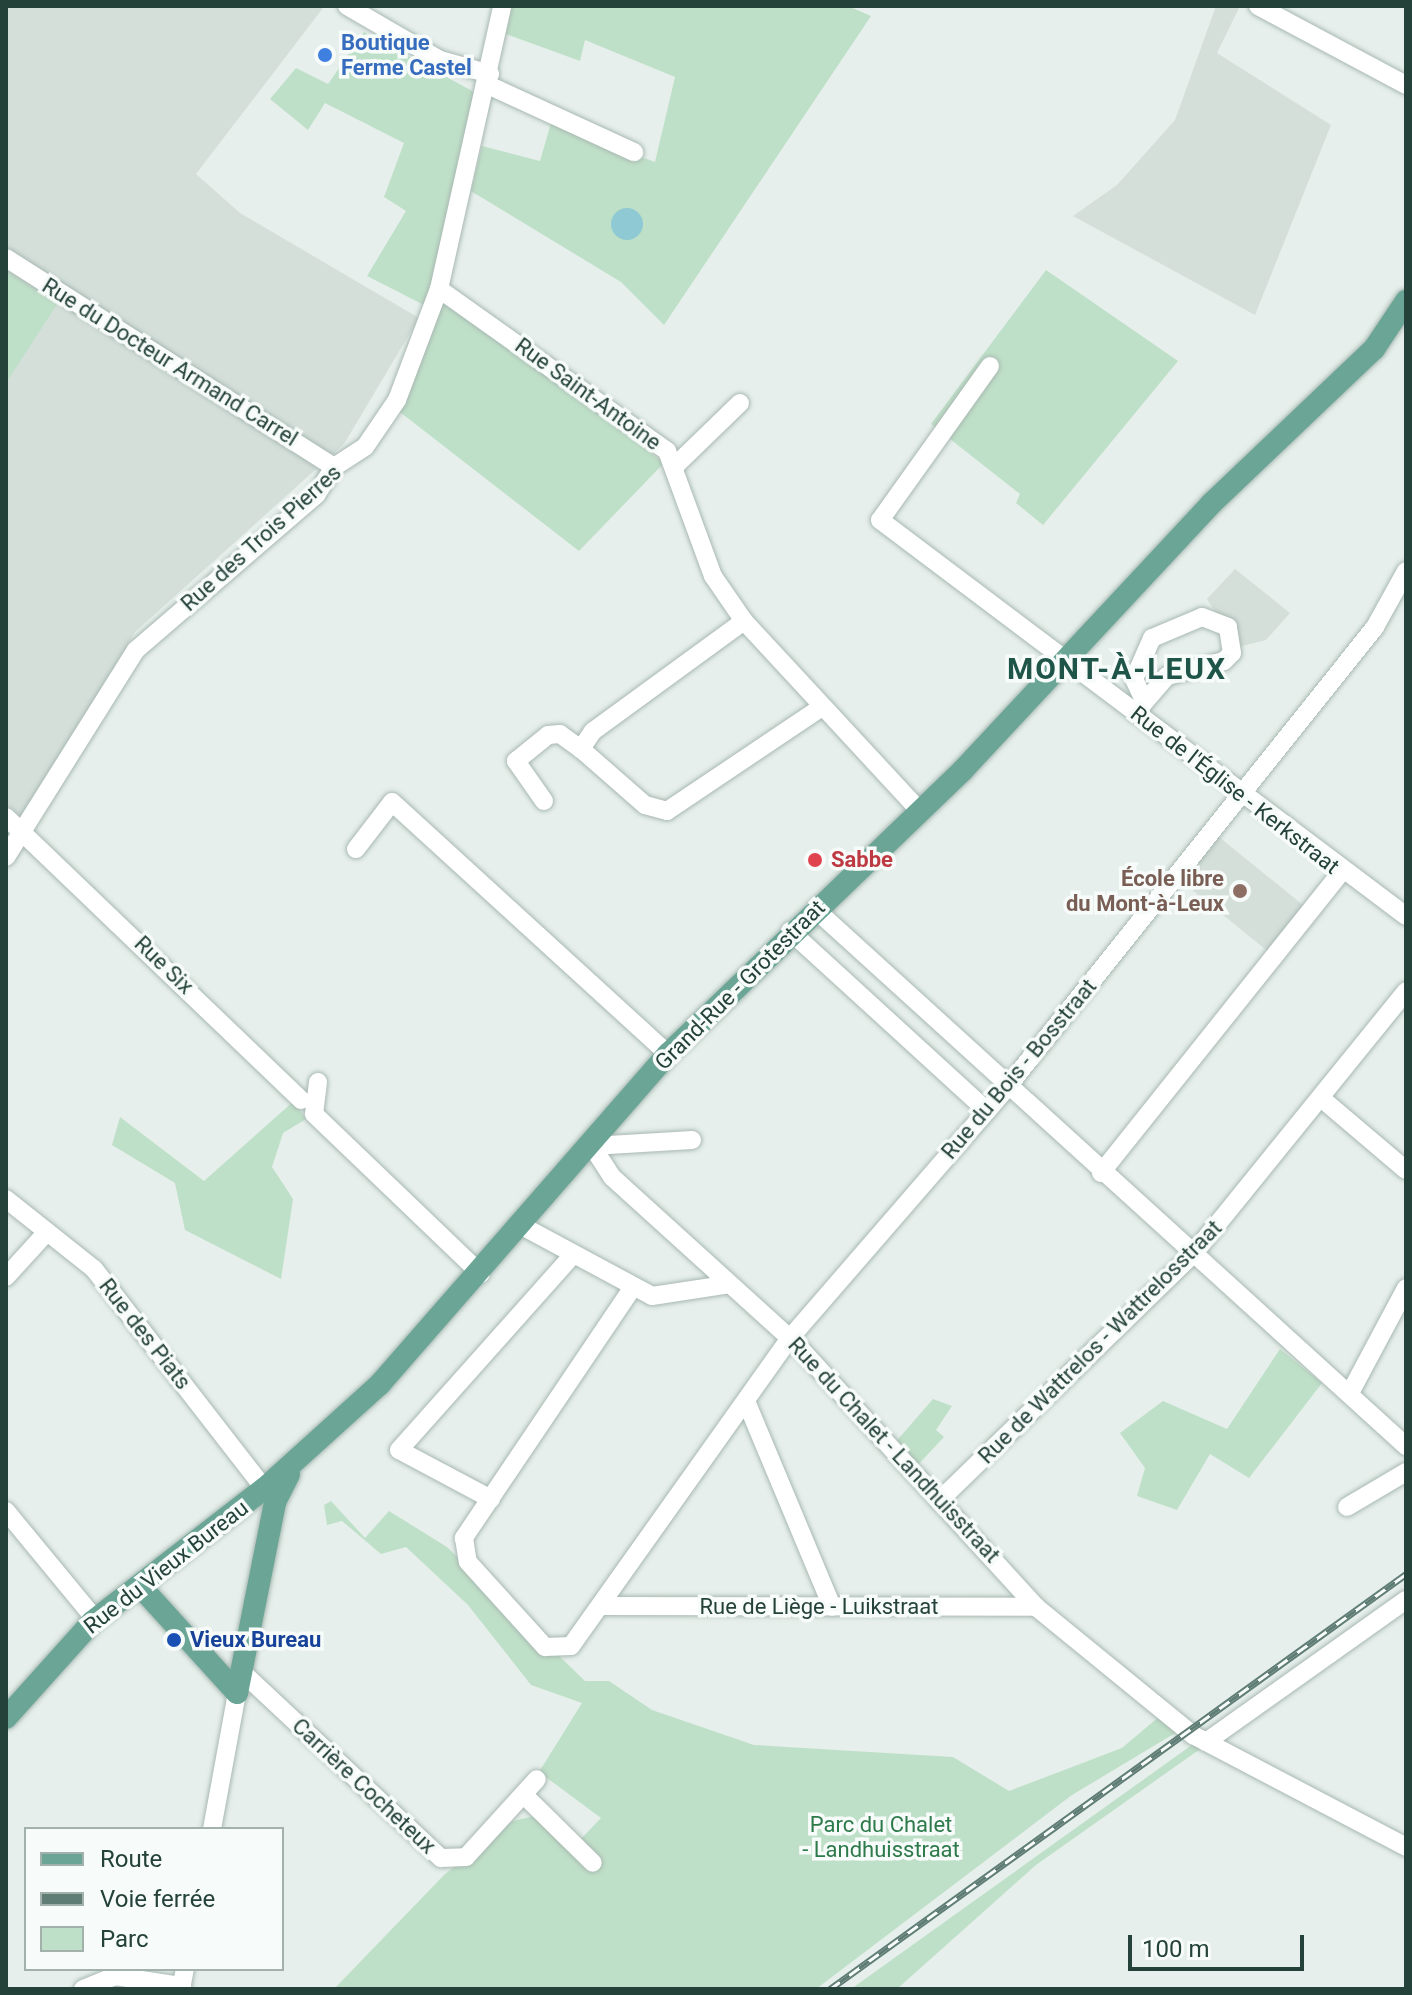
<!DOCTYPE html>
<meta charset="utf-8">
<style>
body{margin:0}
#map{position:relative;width:1412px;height:1995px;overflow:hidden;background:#e6efeb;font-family:Roboto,sans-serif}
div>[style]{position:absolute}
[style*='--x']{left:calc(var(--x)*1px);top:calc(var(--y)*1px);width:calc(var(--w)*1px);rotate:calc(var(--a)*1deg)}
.built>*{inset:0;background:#d4dfda;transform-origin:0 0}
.green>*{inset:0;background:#bfe0c8}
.water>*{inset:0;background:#8ec9d4}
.round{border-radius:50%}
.roads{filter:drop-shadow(0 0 2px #a8b8b2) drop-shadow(0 0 2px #a8b8b2)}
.minor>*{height:18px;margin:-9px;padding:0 9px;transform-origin:9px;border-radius:9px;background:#fff}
.major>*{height:22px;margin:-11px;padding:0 11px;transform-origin:11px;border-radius:11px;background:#6aa596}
.rail>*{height:7px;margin-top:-3.5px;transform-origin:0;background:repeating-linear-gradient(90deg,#f7fbf9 0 12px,#5f7d75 0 24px);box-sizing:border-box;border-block:2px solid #5f7d75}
.dots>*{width:22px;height:22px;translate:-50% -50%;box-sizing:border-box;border:4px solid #f7fbf9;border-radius:50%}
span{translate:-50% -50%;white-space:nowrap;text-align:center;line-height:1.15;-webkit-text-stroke:7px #f7fbf9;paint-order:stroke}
.shop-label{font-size:22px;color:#366cbe;font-weight:700}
.left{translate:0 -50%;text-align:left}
.street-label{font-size:22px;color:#24423a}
.health-label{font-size:22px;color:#be3a42;font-weight:700}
.education-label{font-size:22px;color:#785e54;font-weight:700}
.right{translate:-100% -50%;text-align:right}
.transit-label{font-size:22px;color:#164399;font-weight:700}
.park-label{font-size:22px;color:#2d7a4b}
.district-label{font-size:30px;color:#1f5548;font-weight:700;letter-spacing:2px}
.frame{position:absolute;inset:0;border:8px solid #24423a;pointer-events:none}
.legend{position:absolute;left:24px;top:1827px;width:260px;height:144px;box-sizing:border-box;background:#f7fbf9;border:2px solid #a3b1ad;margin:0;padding:10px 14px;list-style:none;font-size:24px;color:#24423a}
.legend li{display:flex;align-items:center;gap:16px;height:40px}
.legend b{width:40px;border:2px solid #a3b1ad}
.scale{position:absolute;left:1128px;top:1935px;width:176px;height:36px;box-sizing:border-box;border:4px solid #24423a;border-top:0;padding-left:10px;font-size:24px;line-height:28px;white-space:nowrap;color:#24423a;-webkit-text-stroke:6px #f7fbf9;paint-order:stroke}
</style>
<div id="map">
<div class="built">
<div style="clip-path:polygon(6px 6px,323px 8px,196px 174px,240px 213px,419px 318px,344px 444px,135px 632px,24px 818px,6px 804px)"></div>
<div style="clip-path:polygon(1216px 6px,1240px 6px,1217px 53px,1331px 125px,1255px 315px,1073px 216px,1117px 185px,1175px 120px)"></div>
<div style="clip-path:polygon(1235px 569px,1290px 613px,1266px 640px,1238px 647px,1207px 599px)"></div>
<div style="left:1219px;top:837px;width:109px;height:58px;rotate:39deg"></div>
</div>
<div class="green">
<div style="clip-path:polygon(512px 6px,848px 6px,871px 16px,664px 325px,621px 282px,471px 191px,482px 146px,540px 161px,551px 123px,655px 162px,675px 77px,585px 40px,580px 61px,506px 34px)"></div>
<div style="clip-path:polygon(364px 32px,474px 92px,426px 306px,367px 276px,406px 211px,384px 197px,404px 143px,325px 103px,308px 130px,270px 99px,296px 68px,328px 84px)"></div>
<div style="clip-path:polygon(1046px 270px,1178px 361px,1043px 525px,1016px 503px,1020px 494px,931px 424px)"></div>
<div style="clip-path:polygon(6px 271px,58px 303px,6px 383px)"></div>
<div style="clip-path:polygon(440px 297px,664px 463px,579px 551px,396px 409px)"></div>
<div style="clip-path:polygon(294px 1101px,306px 1119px,283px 1133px,272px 1167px,293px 1199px,281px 1279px,185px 1230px,175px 1183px,112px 1145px,120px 1117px,204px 1181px)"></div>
<div style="clip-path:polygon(1280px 1349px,1322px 1383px,1249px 1478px,1210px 1454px,1177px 1510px,1137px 1496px,1145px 1468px,1120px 1433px,1163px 1401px,1227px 1429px)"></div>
<div style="clip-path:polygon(933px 1399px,952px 1406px,936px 1430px,944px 1437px,915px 1468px,893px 1445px)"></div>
<div style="clip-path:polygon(331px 1501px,365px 1538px,389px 1511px,447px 1547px,585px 1681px,609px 1681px,652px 1710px,754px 1745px,953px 1757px,1009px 1791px,1122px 1748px,1161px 1715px,1177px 1732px,1072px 1795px,816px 1989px,334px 1989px,445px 1874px,513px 1821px,539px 1815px,578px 1842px,601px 1818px,539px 1772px,582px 1703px,531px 1685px,468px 1605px,406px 1547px,381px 1554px,342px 1521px,327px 1525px,324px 1505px)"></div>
<div style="clip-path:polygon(1196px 1742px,1203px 1747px,1036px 1865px,897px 1989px,851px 1989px)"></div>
</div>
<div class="water">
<div class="round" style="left:611px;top:208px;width:32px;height:32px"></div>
</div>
<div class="roads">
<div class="minor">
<div style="--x:347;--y:6;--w:108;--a:30.1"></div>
<div style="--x:440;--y:60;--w:52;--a:15.6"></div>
<div style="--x:1258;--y:6;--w:168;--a:28.1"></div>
<div style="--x:488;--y:85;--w:161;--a:24.7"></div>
<div style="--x:6;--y:258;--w:389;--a:32.5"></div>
<div style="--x:439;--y:289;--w:280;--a:35.4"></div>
<div style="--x:667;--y:451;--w:133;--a:69.8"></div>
<div style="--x:713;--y:576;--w:55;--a:55.4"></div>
<div style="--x:744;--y:621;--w:260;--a:47.2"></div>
<div style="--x:990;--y:366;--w:189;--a:125.5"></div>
<div style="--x:880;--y:520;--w:658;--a:36.97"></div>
<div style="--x:676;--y:465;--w:89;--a:-44.1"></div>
<div style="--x:744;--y:621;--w:187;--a:143.9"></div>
<div style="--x:593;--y:731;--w:22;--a:124"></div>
<div style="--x:581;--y:749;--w:85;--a:41.2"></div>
<div style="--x:645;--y:805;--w:23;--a:15"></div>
<div style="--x:667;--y:811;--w:187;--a:-33.9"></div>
<div style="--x:1135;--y:713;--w:49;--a:-49.1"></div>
<div style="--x:1167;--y:676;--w:59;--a:-14.7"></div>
<div style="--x:1224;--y:661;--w:11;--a:-45"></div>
<div style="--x:1232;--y:653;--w:26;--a:-99"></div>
<div style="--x:1228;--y:627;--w:28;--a:-159"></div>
<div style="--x:1202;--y:617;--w:54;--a:157.2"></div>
<div style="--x:1152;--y:638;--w:45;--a:113.7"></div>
<div style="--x:1134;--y:679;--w:23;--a:65"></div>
<div style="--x:544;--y:801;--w:49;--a:-125"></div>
<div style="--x:516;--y:761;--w:41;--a:-39.1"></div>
<div style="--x:548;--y:735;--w:12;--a:-5"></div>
<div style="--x:560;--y:734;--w:26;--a:36"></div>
<div style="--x:6;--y:817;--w:409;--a:43.8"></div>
<div style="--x:356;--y:849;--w:59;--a:-52.5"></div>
<div style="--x:392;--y:802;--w:374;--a:42.4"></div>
<div style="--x:6;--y:857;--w:244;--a:-57.9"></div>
<div style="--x:136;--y:650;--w:238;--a:-40.7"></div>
<div style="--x:316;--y:495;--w:33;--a:-57"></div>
<div style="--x:334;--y:467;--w:37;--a:-33"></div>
<div style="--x:365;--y:447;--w:57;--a:-55.8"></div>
<div style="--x:397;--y:400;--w:119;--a:-69.3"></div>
<div style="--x:439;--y:289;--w:290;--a:-77.4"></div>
<div style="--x:815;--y:909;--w:799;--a:42.26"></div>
<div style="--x:790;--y:931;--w:267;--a:42.4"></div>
<div style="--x:318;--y:1082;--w:32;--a:97"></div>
<div style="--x:314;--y:1114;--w:231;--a:43.8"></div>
<div style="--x:1321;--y:1098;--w:111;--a:40.3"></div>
<div style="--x:692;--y:1140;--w:100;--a:176.6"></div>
<div style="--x:592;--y:1146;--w:37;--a:57"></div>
<div style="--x:612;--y:1177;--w:250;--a:42.2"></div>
<div style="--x:797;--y:1345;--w:355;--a:47.6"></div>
<div style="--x:1036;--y:1607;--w:203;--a:39.2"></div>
<div style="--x:1193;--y:1735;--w:241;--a:27.7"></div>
<div style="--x:1101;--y:1173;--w:385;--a:-51.4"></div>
<div style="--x:6;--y:1199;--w:112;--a:38.5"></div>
<div style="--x:94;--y:1269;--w:289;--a:52.2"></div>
<div style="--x:524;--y:1227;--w:145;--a:28.3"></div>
<div style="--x:652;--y:1296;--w:74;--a:-8.6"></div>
<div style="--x:6;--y:1277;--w:61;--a:-47.7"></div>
<div style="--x:633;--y:1287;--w:303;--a:124"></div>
<div style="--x:464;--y:1538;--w:24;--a:81"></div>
<div style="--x:468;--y:1562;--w:115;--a:47.8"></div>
<div style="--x:545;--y:1647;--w:26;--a:-2"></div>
<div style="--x:571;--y:1646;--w:378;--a:-54.6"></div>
<div style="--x:790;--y:1338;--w:335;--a:-49.1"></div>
<div style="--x:1009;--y:1085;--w:586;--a:-51.37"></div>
<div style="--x:1375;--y:627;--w:64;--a:-61"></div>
<div style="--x:1350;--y:1393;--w:119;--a:-61.9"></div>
<div style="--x:746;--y:1401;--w:223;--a:67.3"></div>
<div style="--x:491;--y:1499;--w:104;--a:-152"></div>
<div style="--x:399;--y:1450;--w:261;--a:-48.3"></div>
<div style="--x:939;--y:1501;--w:356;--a:-44.2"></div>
<div style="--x:1194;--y:1253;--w:337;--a:-51"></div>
<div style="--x:1347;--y:1507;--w:69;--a:-30.7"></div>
<div style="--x:6;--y:1511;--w:140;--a:50.5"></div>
<div style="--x:602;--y:1606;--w:434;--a:0.1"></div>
<div style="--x:241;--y:1671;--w:274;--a:43.1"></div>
<div style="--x:441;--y:1858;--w:25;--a:-2"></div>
<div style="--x:466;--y:1857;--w:105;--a:-47.7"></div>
<div style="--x:1206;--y:1742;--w:245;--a:-35.4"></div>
<div style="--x:525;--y:1796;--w:95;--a:44.6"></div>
<div style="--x:212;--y:1829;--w:138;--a:-79.6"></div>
<div style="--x:83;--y:1989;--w:35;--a:-22"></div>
<div style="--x:115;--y:1976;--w:68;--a:8.5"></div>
<div style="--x:181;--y:1989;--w:20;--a:-79"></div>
</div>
<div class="major">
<div style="--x:140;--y:1586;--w:144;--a:47.8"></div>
<div style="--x:237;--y:1693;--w:195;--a:-78.7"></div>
<div style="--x:275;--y:1502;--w:31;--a:-63"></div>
<div style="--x:6;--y:1718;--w:129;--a:-48.1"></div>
<div style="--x:92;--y:1622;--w:219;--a:-37.8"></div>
<div style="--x:265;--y:1488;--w:155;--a:-42.1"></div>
<div style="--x:380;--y:1384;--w:438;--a:-48.9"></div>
<div style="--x:668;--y:1054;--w:409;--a:-43.9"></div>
<div style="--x:963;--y:770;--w:364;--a:-47"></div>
<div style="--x:1211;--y:504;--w:225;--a:-43.6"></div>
<div style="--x:1374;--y:349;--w:58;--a:-56.3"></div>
</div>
</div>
<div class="rail">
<div style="--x:830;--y:1989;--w:710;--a:-35.77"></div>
</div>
<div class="dots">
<div style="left:325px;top:55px;background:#3f7fe0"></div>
<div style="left:815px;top:860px;background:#e0444e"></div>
<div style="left:1240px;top:891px;background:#8d6e63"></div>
<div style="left:174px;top:1640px;background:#1a4fb4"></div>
</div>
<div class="shop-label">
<span class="left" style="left:341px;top:55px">Boutique<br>Ferme Castel</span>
</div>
<div class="street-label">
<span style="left:170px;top:362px;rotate:32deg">Rue du Docteur Armand Carrel</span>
<span style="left:588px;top:394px;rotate:36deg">Rue Saint-Antoine</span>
<span style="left:261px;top:538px;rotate:-42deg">Rue des Trois Pierres</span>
<span style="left:1235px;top:790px;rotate:38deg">Rue de l'Église - Kerkstraat</span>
<span style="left:164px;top:965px;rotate:44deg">Rue Six</span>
<span style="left:740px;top:985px;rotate:-45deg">Grand-Rue - Grotestraat</span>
<span style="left:1019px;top:1069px;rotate:-50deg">Rue du Bois - Bosstraat</span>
<span style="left:145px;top:1334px;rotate:52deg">Rue des Piats</span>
<span style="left:1100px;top:1342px;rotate:-45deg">Rue de Wattrelos - Wattrelosstraat</span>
<span style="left:894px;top:1450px;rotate:47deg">Rue du Chalet - Landhuisstraat</span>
<span style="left:166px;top:1567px;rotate:-38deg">Rue du Vieux Bureau</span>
<span style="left:819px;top:1607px">Rue de Liège - Luikstraat</span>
<span style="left:364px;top:1786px;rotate:43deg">Carrière Cocheteux</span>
</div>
<div class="health-label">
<span class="left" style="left:831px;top:860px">Sabbe</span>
</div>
<div class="education-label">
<span class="right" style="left:1224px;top:891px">École libre<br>du Mont-à-Leux</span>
</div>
<div class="transit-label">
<span class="left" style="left:190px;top:1640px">Vieux Bureau</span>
</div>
<div class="park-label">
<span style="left:881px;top:1837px">Parc du Chalet<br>- Landhuisstraat</span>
</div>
<div class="district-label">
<span style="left:1117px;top:669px">MONT-À-LEUX</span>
</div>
<div class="frame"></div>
<ul class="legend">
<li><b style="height:10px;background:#6aa596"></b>Route</li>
<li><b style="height:10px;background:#5f7d75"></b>Voie ferrée</li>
<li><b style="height:22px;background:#bfe0c8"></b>Parc</li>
</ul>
<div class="scale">100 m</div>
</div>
